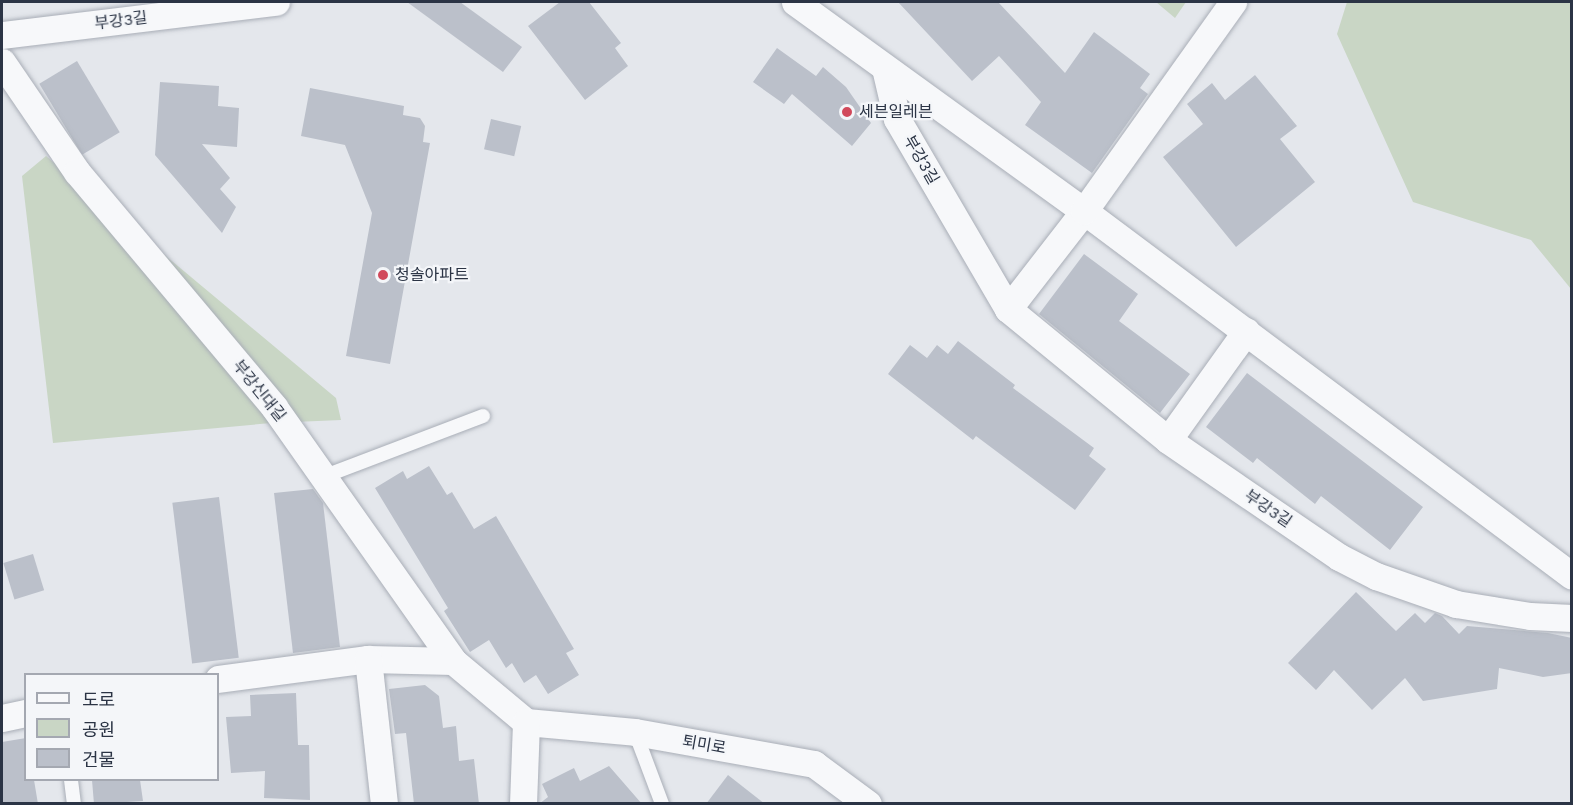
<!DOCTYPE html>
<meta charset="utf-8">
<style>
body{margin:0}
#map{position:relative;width:1573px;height:805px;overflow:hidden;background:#e4e7ec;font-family:"Work Sans","Noto Sans KR",sans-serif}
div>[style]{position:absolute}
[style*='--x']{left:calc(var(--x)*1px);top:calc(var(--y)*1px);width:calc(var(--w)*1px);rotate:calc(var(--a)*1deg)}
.green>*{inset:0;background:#c9d6c5}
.building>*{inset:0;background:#bbc0ca;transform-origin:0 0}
.roads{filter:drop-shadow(0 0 2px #a9aeb7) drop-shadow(0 0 2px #a9aeb7)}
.lane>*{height:14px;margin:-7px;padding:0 7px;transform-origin:7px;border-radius:7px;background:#f7f8fa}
.street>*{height:27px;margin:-13.5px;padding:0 13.5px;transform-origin:13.5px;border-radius:13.5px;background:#f7f8fa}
.dots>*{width:16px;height:16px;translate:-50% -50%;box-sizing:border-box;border:3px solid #f4f6f9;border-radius:50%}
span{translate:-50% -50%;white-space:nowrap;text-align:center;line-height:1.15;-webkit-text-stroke:4.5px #f4f6f9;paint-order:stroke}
.street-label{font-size:16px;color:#2b3445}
.poi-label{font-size:16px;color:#2b3445}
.left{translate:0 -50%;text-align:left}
.frame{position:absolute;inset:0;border:3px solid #2b3445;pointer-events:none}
.legend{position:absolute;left:24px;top:673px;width:195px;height:108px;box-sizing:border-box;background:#f4f6f9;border:2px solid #a4a8b1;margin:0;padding:8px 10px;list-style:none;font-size:18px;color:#2b3445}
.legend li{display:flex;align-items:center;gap:12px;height:30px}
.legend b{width:30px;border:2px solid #a4a8b1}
</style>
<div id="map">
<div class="green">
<div style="clip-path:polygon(1156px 2px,1186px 2px,1175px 18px)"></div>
<div style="clip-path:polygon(1347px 2px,1571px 2px,1571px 289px,1531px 240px,1413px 202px,1337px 34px)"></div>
<div style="clip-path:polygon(46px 156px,336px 398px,341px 420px,271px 423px,53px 443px,22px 176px)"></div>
</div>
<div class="building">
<div style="clip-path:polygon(407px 2px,460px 2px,522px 47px,503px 72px)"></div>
<div style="clip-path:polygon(560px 2px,589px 2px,621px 43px,615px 48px,628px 66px,585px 100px,528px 26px)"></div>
<div style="clip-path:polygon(898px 2px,998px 2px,1065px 73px,1094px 32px,1150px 74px,1140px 88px,1148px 94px,1092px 173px,1025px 125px,1041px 102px,999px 56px,972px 81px)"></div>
<div style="clip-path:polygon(777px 48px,816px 76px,823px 67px,846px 87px,871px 123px,852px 146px,792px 94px,784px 104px,753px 82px)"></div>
<div style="left:77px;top:61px;width:83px;height:44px;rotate:59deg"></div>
<div style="clip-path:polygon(1255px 75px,1297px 126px,1280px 139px,1315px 182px,1236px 247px,1163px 157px,1203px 124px,1187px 104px,1212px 83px,1225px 100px)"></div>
<div style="clip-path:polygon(160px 82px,219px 86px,218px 106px,239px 108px,237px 147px,202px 144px,230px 178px,220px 189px,236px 207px,222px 233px,155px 155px)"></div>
<div style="clip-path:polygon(310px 88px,404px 106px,403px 115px,420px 118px,425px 126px,423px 142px,430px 143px,390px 364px,346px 356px,372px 213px,345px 145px,301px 136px)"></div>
<div style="left:491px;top:119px;width:31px;height:31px;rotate:13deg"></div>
<div style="clip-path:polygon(1084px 254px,1138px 294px,1119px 321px,1190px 374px,1160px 413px,1039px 314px)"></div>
<div style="clip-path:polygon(958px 341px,1015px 385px,1013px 388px,1094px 448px,1089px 456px,1106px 469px,1075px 510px,976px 436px,973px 440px,888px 374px,910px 345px,927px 358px,937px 345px,948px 354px)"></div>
<div style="clip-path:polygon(1247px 373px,1423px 507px,1390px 550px,1321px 496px,1315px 504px,1257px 458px,1253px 463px,1206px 427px)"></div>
<div style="clip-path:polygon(429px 466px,447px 495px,452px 492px,474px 529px,496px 516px,574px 649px,566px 653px,579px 675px,548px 694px,536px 675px,524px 683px,512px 663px,506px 668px,489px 640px,470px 652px,444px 611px,448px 608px,375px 488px,403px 471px,407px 479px)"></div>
<div style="clip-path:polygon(313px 489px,323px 503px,340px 647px,293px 653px,274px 493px)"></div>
<div style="left:219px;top:497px;width:162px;height:47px;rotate:83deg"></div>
<div style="left:33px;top:554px;width:38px;height:31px;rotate:73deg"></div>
<div style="clip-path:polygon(1356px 592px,1396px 631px,1415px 613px,1425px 623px,1435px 613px,1442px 616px,1459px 634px,1467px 626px,1548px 633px,1572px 638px,1572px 673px,1543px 677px,1499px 668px,1497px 689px,1423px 701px,1405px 678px,1372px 710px,1334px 670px,1316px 690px,1288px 663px)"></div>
<div style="clip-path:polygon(425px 685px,439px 696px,443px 728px,456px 726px,459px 761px,474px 759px,479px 804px,414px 804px,406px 733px,395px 734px,389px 689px)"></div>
<div style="clip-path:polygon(296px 693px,298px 745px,309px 745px,310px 800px,264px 798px,265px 771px,231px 773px,226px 717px,251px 716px,250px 695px)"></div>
<div style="clip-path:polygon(26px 738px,26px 780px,34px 780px,38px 804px,2px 804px,2px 742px)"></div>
<div style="clip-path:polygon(609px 766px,642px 804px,539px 804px,548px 797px,542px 784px,574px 768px,580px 781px)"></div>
<div style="clip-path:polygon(728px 775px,765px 804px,706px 804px)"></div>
<div style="clip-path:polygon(92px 780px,140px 780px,143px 801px,94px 804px)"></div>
</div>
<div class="roads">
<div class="lane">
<div style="--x:325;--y:476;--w:169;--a:-20.8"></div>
<div style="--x:635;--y:732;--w:77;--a:69.4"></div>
<div style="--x:71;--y:780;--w:24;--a:83"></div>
</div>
<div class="street">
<div style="--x:795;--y:2;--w:357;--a:35.9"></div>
<div style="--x:1084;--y:211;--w:609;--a:36.79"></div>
<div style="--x:2;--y:35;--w:276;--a:-6.9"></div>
<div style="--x:2;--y:62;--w:133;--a:55.7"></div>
<div style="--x:77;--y:172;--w:307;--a:50"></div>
<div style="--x:274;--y:407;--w:311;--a:54.8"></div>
<div style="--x:453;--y:661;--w:85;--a:-178.7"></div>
<div style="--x:368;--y:659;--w:151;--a:172.4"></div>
<div style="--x:885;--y:68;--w:52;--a:76.8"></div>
<div style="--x:897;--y:119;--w:220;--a:59.7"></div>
<div style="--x:1008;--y:309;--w:207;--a:39.3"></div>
<div style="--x:1168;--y:440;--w:207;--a:34.4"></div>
<div style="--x:1339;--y:557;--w:42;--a:27.2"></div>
<div style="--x:1376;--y:576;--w:85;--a:19.3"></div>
<div style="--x:1456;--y:604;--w:75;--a:9.2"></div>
<div style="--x:1530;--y:616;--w:42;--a:2.7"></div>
<div style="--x:1008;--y:309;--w:124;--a:-52.2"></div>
<div style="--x:1084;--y:211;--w:257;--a:-54.5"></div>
<div style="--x:1168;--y:440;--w:134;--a:-54.4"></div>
<div style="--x:368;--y:659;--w:146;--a:83.7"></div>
<div style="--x:453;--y:661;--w:95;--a:39.9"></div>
<div style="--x:526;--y:722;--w:109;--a:5.2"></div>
<div style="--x:635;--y:732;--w:182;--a:10.1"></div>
<div style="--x:814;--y:764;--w:67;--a:36.5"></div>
<div style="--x:2;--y:718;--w:25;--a:-12"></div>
<div style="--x:523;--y:804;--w:82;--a:-87.9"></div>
</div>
</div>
<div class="dots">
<div style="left:847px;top:112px;background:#d1495b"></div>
<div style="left:383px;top:275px;background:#d1495b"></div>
</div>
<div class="street-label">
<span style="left:121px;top:21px;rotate:-7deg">부강3길</span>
<span style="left:921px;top:160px;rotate:60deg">부강3길</span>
<span style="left:259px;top:391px;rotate:51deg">부강신대길</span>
<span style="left:1268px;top:509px;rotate:34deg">부강3길</span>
<span style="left:704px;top:745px;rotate:10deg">퇴미로</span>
</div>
<div class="poi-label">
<span class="left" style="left:859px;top:112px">세븐일레븐</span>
<span class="left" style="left:395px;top:275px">청솔아파트</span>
</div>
<div class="frame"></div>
<ul class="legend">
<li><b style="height:8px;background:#f7f8fa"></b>도로</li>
<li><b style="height:16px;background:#c9d6c5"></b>공원</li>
<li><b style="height:16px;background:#bbc0ca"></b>건물</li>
</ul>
</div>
